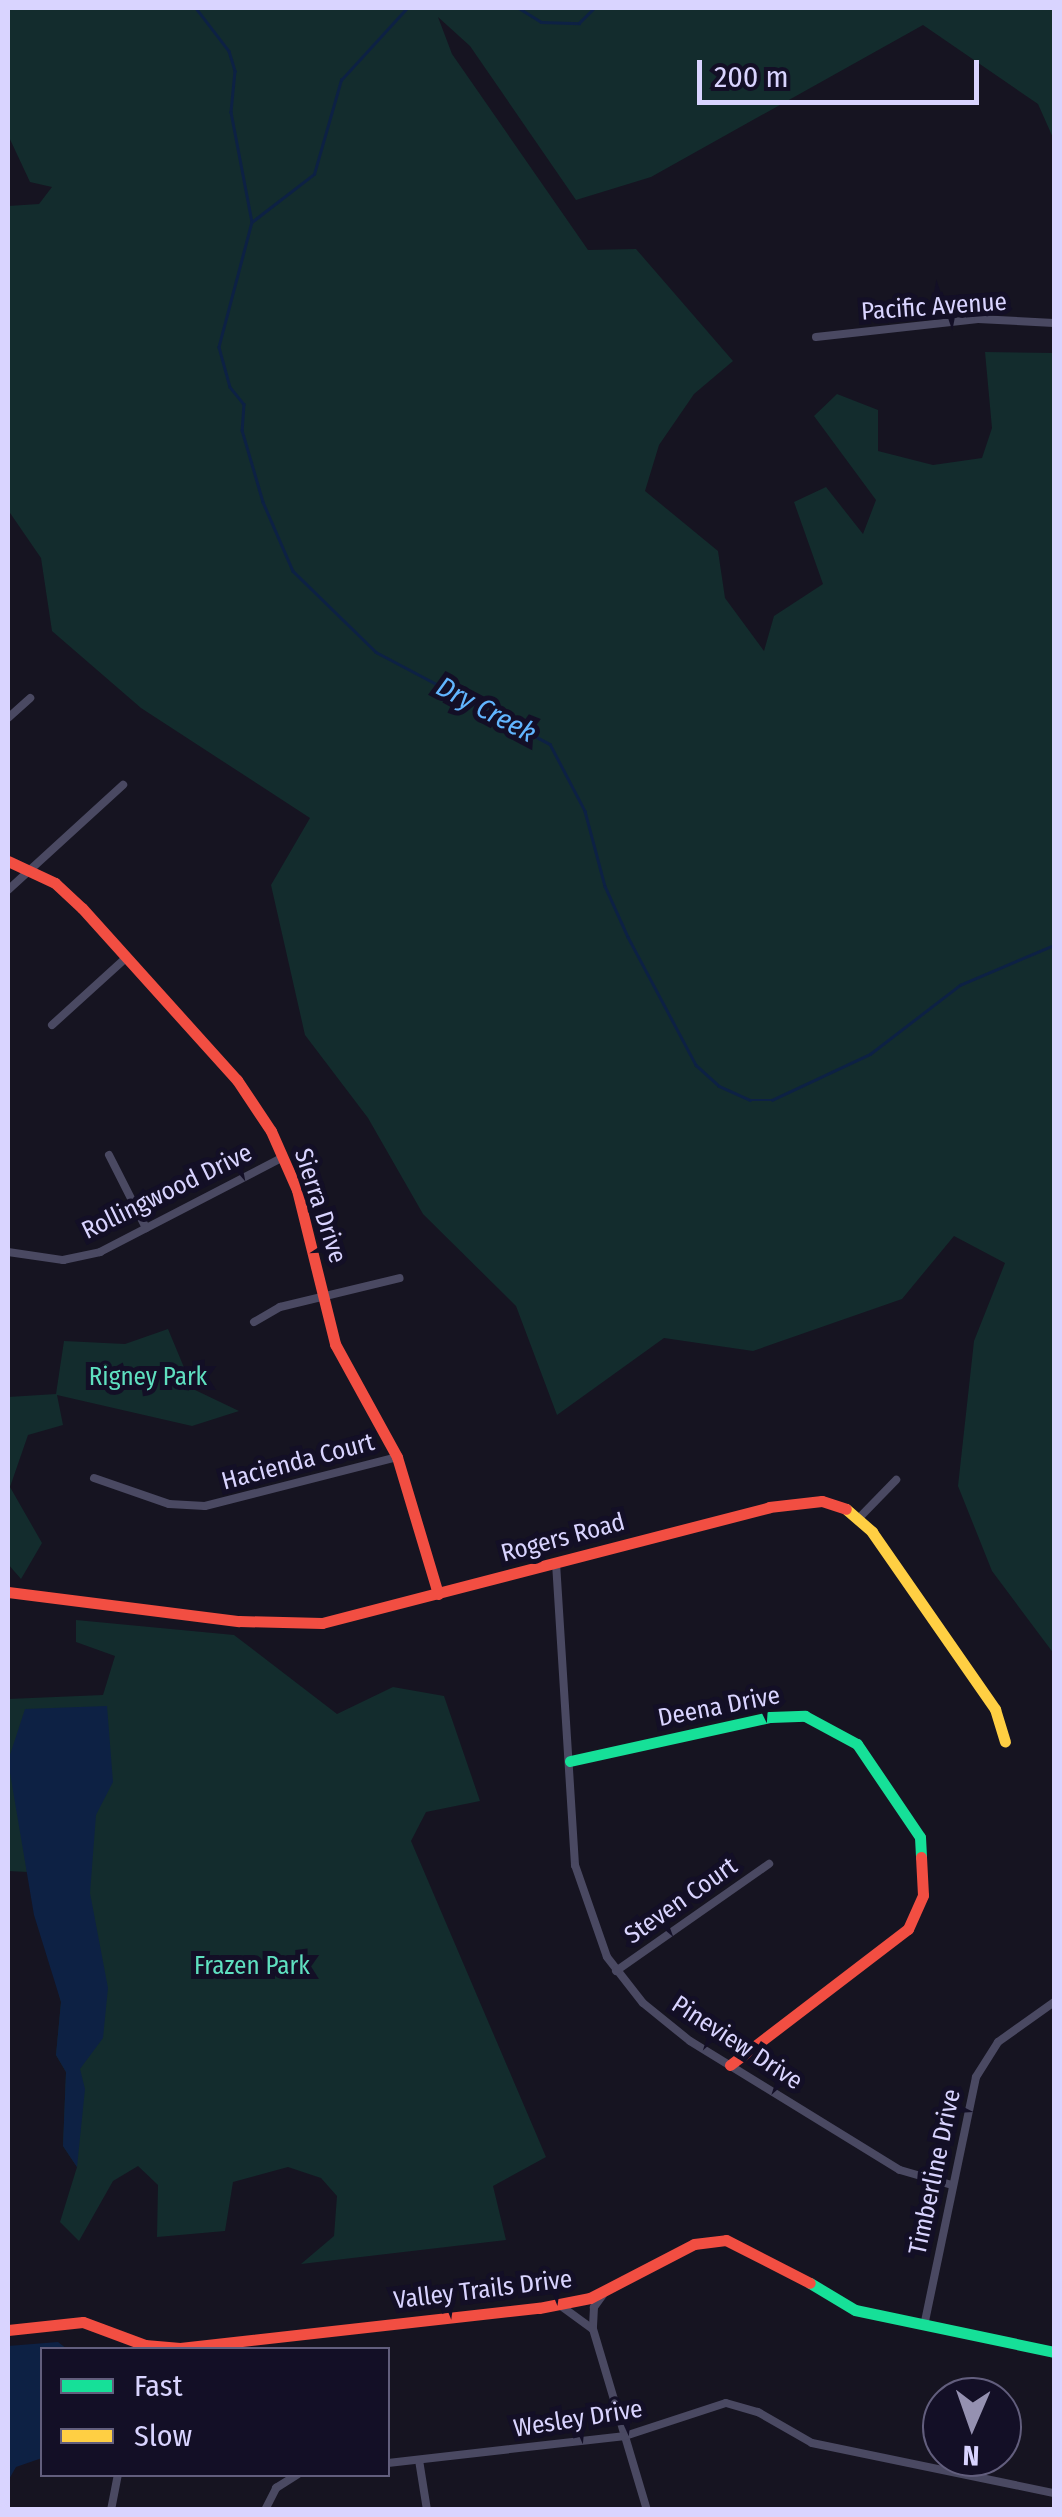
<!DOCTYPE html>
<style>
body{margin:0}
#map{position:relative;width:1062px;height:2517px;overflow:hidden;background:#161421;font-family:"Fira Sans Condensed",sans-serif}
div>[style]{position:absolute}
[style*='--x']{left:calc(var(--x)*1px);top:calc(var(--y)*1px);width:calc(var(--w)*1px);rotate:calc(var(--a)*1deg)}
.green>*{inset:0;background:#132c2d}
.water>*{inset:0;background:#0d2144}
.stream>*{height:2.5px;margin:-1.25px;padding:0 1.25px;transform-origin:1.25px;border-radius:1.25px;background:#0d2144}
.street>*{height:8px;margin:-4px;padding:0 4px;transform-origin:4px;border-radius:4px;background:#4a4962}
.fast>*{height:11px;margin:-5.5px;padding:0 5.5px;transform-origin:5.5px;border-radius:5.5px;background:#16e098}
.slow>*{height:11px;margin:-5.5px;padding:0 5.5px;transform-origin:5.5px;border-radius:5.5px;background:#ffcf43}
.jam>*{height:11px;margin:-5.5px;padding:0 5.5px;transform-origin:5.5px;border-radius:5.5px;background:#f24e42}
span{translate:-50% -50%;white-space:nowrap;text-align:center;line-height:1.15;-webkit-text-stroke:10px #130f26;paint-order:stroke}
.street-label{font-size:25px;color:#d9d4ff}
.park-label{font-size:25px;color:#5fe0c0}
.water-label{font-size:28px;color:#62b6ff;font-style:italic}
.frame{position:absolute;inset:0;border:10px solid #d9d4ff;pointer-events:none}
.legend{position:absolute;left:40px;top:2347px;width:350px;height:130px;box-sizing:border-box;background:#130f26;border:2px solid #625e7d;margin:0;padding:12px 18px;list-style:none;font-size:30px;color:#d9d4ff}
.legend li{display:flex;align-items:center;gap:20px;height:50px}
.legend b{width:50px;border:2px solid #625e7d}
.north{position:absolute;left:922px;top:2377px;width:100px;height:100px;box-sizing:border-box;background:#130f26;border:2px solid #625e7d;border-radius:50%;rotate:182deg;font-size:28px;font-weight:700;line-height:40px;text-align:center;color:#d9d4ff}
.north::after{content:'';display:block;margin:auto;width:35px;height:45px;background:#9591b1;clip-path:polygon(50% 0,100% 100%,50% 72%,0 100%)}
.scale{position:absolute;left:697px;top:60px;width:282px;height:45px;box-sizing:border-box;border:5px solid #d9d4ff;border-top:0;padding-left:12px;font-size:30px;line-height:35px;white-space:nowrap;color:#d9d4ff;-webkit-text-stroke:8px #130f26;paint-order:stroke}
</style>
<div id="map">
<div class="green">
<div style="clip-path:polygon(8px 8px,1054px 8px,1054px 140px,1038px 104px,923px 25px,651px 177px,576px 200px,470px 46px,438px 17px,452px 54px,588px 250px,636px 249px,733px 361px,694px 394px,659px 445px,645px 491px,718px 551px,725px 598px,764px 651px,774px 616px,823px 584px,794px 502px,826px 487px,863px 534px,876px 500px,814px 416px,837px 394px,878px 410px,878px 451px,933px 465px,982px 458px,992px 428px,985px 352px,1054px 353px,1054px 1654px,992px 1571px,958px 1486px,974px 1341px,1005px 1263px,954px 1236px,902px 1299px,753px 1351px,664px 1338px,557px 1415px,516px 1306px,423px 1214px,368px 1118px,305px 1035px,271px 885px,310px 818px,141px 708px,52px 631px,41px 558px,8px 510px,8px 206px,39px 204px,52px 187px,30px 182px,8px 135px)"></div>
<div style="clip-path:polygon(168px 1329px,193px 1389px,239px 1411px,192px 1426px,57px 1395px,63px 1425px,28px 1435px,10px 1487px,42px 1543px,21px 1579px,8px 1564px,8px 1397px,56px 1394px,64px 1341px,125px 1344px)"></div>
<div style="clip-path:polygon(76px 1620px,234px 1635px,337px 1714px,393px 1687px,444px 1696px,480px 1801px,426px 1812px,411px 1841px,546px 2157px,493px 2186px,506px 2240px,301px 2264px,334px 2236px,337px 2196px,321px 2178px,288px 2167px,233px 2182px,225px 2231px,157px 2237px,158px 2185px,138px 2166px,113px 2181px,79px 2241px,60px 2222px,77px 2167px,63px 2146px,66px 2072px,56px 2055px,61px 2002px,28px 1872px,8px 1871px,8px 1699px,103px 1695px,115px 1656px,76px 1642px)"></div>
</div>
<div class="water">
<div style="clip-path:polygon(107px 1706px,113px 1782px,96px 1815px,90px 1893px,108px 1988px,103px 2038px,80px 2069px,85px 2089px,77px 2167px,63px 2146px,66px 2072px,56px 2055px,61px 2002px,34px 1915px,8px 1761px,25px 1709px)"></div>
<div style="clip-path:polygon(58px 2342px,67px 2349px,42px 2350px,42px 2458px,16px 2467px,8px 2481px,8px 2346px)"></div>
</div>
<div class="stream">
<div style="--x:196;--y:8;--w:54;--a:52.5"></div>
<div style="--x:229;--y:51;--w:21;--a:73"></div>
<div style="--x:235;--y:71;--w:41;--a:95.6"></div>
<div style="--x:231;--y:112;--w:112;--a:79.2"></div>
<div style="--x:252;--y:222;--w:129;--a:104.8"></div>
<div style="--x:219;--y:347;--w:41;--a:74.6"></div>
<div style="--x:230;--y:387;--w:22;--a:51"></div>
<div style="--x:244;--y:404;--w:26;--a:94"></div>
<div style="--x:242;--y:430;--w:75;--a:73.7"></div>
<div style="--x:263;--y:502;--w:75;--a:66.5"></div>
<div style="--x:293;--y:571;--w:116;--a:44.3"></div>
<div style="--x:376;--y:652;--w:197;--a:27.9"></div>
<div style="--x:550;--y:744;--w:76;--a:62.4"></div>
<div style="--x:585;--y:811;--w:78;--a:75.1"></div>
<div style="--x:605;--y:886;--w:56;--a:65.7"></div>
<div style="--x:628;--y:937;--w:145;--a:62"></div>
<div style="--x:696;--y:1065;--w:31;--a:42"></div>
<div style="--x:719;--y:1086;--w:34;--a:24"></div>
<div style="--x:750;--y:1100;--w:22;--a:0"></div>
<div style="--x:772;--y:1100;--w:108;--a:-25.1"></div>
<div style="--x:870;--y:1054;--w:113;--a:-37.5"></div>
<div style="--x:960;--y:985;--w:102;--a:-23.1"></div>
<div style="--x:519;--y:8;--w:26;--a:32"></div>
<div style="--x:541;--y:22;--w:38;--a:2"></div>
<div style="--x:579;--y:23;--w:21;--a:-45"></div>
<div style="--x:253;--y:221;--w:77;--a:-37.6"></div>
<div style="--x:314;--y:174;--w:98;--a:-74"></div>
<div style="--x:341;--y:80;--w:98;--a:-47.5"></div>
</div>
<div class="street">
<div style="--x:816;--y:337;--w:163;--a:-6.3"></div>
<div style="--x:978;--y:319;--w:76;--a:3"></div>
<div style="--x:8;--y:718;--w:30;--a:-42"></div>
<div style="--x:8;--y:890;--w:156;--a:-42.4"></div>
<div style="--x:52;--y:1025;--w:100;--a:-42.2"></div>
<div style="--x:109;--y:1155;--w:82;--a:63.1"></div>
<div style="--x:8;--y:1252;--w:56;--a:8.3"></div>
<div style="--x:63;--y:1260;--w:38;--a:-12"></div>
<div style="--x:100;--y:1252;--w:206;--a:-27.4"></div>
<div style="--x:254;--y:1322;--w:30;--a:-30"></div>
<div style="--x:280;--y:1307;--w:123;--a:-13.6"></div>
<div style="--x:94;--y:1478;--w:79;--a:19.1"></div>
<div style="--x:169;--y:1504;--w:36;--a:3"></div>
<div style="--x:205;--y:1506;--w:198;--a:-14.3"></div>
<div style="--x:860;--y:1517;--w:52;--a:-45.8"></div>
<div style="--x:556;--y:1563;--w:303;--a:86.4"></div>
<div style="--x:575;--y:1865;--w:97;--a:70.8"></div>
<div style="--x:607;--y:1957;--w:58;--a:52"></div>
<div style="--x:643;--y:2003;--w:60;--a:39"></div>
<div style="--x:690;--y:2041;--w:246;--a:31.6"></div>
<div style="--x:900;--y:2170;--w:54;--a:16.1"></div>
<div style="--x:616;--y:1971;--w:187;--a:-35"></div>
<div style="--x:605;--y:2292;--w:19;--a:126"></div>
<div style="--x:594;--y:2307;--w:22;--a:93"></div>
<div style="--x:593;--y:2329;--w:189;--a:73.4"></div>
<div style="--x:561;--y:2306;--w:39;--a:36"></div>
<div style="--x:924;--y:2326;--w:254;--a:-78.2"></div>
<div style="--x:976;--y:2077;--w:41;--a:-57.8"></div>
<div style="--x:998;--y:2042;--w:69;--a:-35.5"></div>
<div style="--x:419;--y:2460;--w:51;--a:80.9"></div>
<div style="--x:388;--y:2463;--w:239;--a:-6.5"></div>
<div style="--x:625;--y:2436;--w:106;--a:-18.1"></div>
<div style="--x:726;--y:2403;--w:33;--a:16"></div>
<div style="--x:758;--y:2412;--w:62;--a:29.9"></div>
<div style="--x:812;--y:2443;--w:247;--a:11.7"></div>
<div style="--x:111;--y:2510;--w:37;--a:-79"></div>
<div style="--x:265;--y:2510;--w:25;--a:-63"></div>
<div style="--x:276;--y:2488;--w:26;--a:-32"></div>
</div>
<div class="fast">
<div style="--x:570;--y:1761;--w:205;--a:-12.4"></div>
<div style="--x:770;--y:1717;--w:35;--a:-2"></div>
<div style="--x:805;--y:1716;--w:59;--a:28.3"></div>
<div style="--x:857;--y:1744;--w:112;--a:55.9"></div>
<div style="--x:920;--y:1837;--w:20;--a:87"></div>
<div style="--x:810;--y:2283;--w:52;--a:31"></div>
<div style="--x:855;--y:2310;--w:203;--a:11.9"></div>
</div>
<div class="slow">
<div style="--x:846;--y:1509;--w:35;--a:41"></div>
<div style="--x:872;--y:1532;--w:216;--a:55.2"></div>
<div style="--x:995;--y:1709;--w:34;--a:73"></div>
</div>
<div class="jam">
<div style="--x:8;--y:861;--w:52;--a:25.1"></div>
<div style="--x:55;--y:883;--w:37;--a:43"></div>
<div style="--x:82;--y:908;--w:232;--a:48"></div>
<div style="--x:237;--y:1080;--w:61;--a:56.3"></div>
<div style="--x:271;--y:1131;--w:64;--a:66.2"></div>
<div style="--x:297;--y:1190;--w:159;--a:76.1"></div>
<div style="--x:335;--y:1344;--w:129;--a:61.2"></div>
<div style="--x:397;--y:1457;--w:143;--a:73.3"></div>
<div style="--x:8;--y:1592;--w:233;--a:7.2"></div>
<div style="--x:239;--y:1621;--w:83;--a:1.4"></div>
<div style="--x:322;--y:1623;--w:462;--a:-14.5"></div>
<div style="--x:769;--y:1507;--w:53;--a:-6.5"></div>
<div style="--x:822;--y:1501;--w:25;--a:18"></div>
<div style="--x:730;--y:2065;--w:224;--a:-37.4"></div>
<div style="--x:908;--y:1929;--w:37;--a:-66"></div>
<div style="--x:923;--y:1895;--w:38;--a:-93"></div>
<div style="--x:8;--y:2330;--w:75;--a:-6.1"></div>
<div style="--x:83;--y:2322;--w:66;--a:20.4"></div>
<div style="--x:145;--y:2345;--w:35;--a:5"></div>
<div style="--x:180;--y:2348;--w:361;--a:-6.4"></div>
<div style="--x:539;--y:2308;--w:52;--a:-11.1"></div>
<div style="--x:590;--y:2298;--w:117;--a:-27.4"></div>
<div style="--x:694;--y:2244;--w:32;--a:-7"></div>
<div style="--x:726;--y:2240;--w:94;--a:27.1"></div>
</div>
<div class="street-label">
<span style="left:934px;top:307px;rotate:-4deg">Pacific Avenue</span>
<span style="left:167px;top:1192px;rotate:-26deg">Rollingwood Drive</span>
<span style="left:320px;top:1206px;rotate:72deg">Sierra Drive</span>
<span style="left:298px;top:1462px;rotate:-15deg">Hacienda Court</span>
<span style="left:563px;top:1538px;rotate:-15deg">Rogers Road</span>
<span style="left:719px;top:1707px;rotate:-11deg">Deena Drive</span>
<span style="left:681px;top:1901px;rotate:-35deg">Steven Court</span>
<span style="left:737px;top:2043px;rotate:33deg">Pineview Drive</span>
<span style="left:935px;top:2172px;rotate:-78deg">Timberline Drive</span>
<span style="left:483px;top:2290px;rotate:-7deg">Valley Trails Drive</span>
<span style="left:578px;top:2419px;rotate:-9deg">Wesley Drive</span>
</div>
<div class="park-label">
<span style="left:148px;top:1377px">Rigney Park</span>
<span style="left:252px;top:1966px">Frazen Park</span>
</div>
<div class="water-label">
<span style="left:486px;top:710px;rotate:28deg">Dry Creek</span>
</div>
<div class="frame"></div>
<ul class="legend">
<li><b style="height:12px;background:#16e098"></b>Fast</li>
<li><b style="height:12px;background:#ffcf43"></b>Slow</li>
</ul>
<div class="north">N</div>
<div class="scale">200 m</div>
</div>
